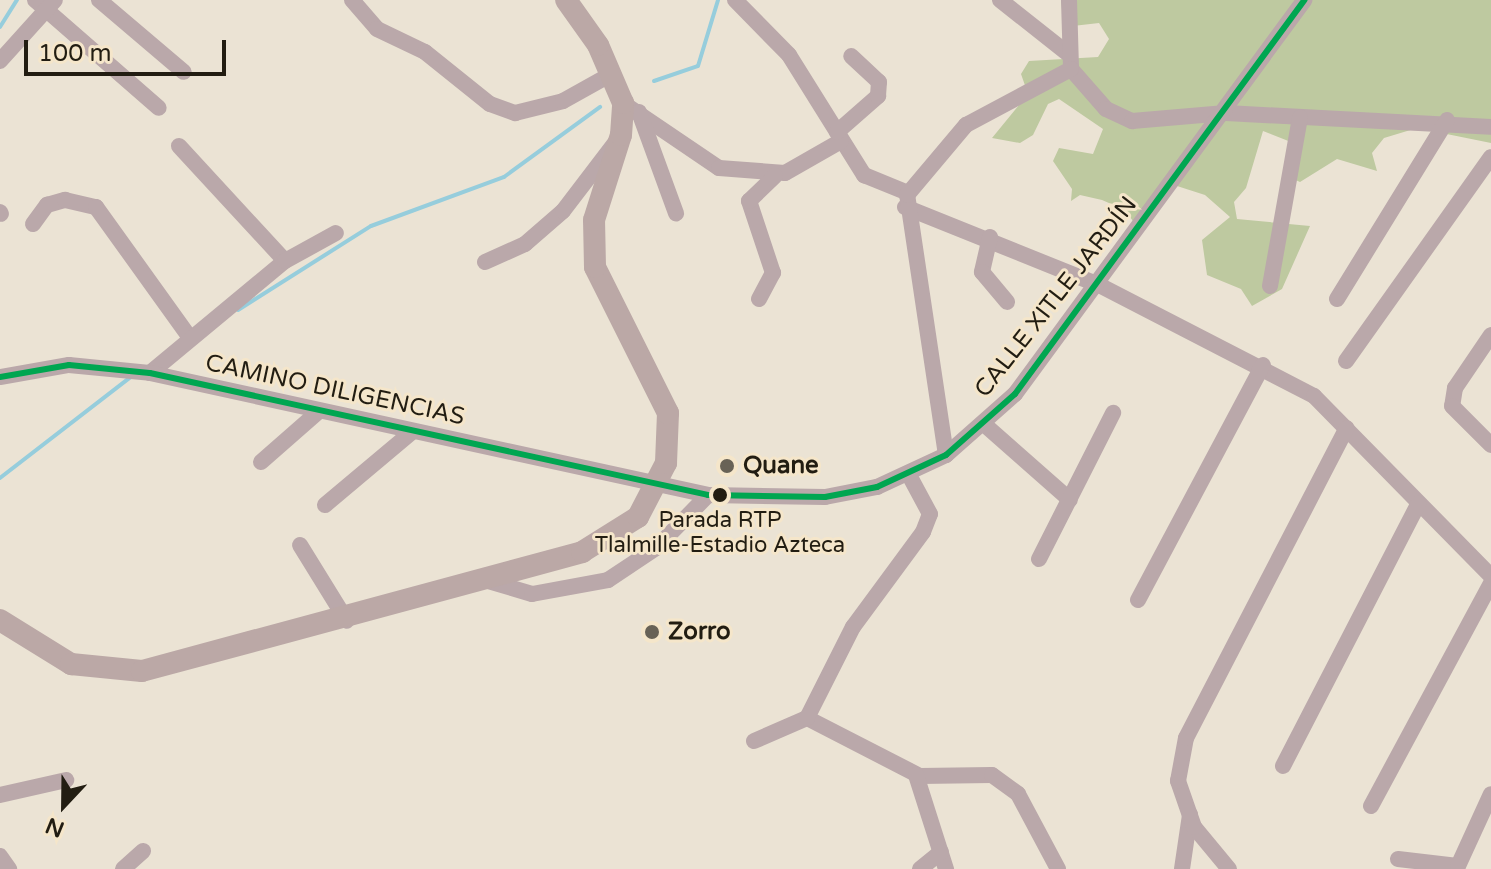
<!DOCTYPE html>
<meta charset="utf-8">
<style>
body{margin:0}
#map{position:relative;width:1491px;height:869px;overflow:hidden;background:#ebe3d4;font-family:"Varela Round",sans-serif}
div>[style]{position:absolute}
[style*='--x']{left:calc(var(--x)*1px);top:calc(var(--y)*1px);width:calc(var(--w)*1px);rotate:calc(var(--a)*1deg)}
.forest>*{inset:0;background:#bec9a0}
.stream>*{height:4px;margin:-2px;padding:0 2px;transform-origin:2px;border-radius:2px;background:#96cddc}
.minor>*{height:16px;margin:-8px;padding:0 8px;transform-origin:8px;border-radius:8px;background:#baa8aa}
.major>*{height:22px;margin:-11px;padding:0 11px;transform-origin:11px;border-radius:11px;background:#bba8a6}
.bus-1>*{height:6px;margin:-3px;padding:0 3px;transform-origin:3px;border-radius:3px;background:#00a651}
.dots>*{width:22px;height:22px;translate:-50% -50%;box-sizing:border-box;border:4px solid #f5e6ca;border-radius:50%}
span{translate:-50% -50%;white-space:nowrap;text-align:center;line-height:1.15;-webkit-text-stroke:6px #f5e6ca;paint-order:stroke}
.bus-label{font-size:22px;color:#221d12}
.street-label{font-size:24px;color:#221d12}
.poi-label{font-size:24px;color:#221d12;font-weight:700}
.left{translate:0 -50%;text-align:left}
.north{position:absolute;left:24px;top:765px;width:80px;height:80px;-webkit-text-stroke:6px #f5e6ca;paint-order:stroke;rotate:202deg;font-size:22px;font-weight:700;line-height:32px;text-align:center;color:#221d12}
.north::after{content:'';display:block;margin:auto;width:28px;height:36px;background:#221d12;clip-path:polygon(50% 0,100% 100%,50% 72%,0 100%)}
.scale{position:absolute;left:24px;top:40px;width:202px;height:36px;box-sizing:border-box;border:4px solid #221d12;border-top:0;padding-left:10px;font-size:24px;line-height:28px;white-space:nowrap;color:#221d12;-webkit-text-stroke:6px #f5e6ca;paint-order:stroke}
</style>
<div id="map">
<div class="forest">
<div style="clip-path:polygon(1061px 0,1491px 0,1491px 143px,1417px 128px,1384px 138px,1372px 153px,1377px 171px,1337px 159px,1300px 182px,1289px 177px,1296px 144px,1263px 131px,1246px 188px,1234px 202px,1237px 219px,1310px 226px,1282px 289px,1252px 306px,1241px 289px,1207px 275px,1202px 240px,1230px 217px,1205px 195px,1177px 186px,1138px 228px,1125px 210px,1102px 200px,1080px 195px,1071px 201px,1072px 189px,1053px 161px,1059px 148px,1093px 154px,1103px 129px,1059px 99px,1048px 104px,1033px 135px,1020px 143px,992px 138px,1028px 94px,1021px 74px,1029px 61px,1098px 57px,1109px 39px,1099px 23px,1064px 27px)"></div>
</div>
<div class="stream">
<div style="--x:0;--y:27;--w:32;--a:-58"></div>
<div style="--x:654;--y:81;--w:46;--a:-18.8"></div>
<div style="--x:698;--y:66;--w:69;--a:-73.1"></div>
<div style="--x:238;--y:310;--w:157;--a:-32.3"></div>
<div style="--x:371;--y:226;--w:142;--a:-20.2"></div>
<div style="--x:504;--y:177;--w:119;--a:-36.1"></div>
<div style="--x:0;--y:478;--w:167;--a:-37.7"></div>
</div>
<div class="minor">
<div style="--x:35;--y:0;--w:164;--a:41.1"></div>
<div style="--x:99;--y:0;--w:111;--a:40.3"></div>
<div style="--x:352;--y:0;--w:38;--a:49"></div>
<div style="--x:377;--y:29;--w:53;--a:25.6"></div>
<div style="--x:425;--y:52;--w:83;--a:38.7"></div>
<div style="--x:490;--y:104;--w:27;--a:20"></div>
<div style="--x:515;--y:113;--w:49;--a:-14"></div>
<div style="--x:563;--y:101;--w:57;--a:-29.2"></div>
<div style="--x:735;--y:0;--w:77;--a:45.5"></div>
<div style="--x:789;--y:55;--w:142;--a:58"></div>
<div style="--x:864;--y:175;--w:48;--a:22.2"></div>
<div style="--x:1000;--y:0;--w:85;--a:38.3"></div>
<div style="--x:1069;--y:0;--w:69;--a:88.3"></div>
<div style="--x:1071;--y:69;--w:53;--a:48.8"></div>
<div style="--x:1106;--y:109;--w:29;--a:25"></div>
<div style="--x:1132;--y:121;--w:94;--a:-4.9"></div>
<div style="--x:1226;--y:113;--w:265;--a:3"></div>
<div style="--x:0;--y:61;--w:82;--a:-48"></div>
<div style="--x:623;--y:103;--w:116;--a:34.1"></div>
<div style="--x:719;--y:168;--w:66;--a:4.3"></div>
<div style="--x:785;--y:173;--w:64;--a:-29.7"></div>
<div style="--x:639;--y:112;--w:108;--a:69.9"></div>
<div style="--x:837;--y:132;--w:55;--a:-41.3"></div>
<div style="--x:878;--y:96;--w:14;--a:-86"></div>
<div style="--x:879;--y:82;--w:38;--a:-137"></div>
<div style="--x:179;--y:146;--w:156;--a:47.3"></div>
<div style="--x:905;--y:207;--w:209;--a:21.9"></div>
<div style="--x:1099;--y:285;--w:242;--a:27.3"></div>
<div style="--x:1314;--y:396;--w:252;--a:45.5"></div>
<div style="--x:0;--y:212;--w:2;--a:63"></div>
<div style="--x:33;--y:224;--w:24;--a:-54"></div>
<div style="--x:47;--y:205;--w:19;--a:-16"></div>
<div style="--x:65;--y:200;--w:32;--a:13"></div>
<div style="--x:96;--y:207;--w:158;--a:54.3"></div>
<div style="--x:990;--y:237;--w:36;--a:103"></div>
<div style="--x:982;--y:272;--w:39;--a:50"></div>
<div style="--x:485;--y:262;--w:44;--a:-24.2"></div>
<div style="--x:525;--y:244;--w:50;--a:-41"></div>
<div style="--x:563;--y:211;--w:86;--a:-52.6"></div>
<div style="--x:1270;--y:286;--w:171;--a:-79.9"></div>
<div style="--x:759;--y:299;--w:30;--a:-62"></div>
<div style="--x:773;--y:273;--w:76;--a:-108.4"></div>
<div style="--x:749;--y:201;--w:36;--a:-44"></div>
<div style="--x:1337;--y:299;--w:210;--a:-58.4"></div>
<div style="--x:1491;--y:335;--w:64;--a:124.2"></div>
<div style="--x:1455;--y:388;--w:18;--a:99"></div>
<div style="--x:1452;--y:406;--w:55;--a:45"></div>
<div style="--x:1346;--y:361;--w:250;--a:-54.6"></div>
<div style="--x:150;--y:373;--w:175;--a:-39.7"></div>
<div style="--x:285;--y:261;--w:58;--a:-28.8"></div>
<div style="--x:0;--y:377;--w:70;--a:-9.9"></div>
<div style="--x:69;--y:365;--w:81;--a:5.6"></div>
<div style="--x:150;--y:373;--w:571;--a:12.33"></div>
<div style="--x:708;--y:495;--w:117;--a:1"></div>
<div style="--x:825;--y:497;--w:53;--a:-10.9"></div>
<div style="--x:877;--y:487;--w:76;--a:-24.9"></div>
<div style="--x:946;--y:455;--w:92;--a:-41.5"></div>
<div style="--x:1015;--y:394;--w:489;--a:-53.7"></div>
<div style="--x:985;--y:425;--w:113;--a:41.4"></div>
<div style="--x:946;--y:455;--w:263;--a:-98.5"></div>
<div style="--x:907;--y:195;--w:92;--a:-49.9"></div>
<div style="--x:966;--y:125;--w:119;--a:-28.1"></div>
<div style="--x:261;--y:462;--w:77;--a:-41.3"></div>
<div style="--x:325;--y:505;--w:114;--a:-40"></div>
<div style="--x:300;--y:545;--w:89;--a:58.3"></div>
<div style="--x:1039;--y:559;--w:164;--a:-63.1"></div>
<div style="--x:485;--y:580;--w:49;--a:16.6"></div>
<div style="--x:532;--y:594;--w:77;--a:-10.4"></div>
<div style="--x:608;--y:580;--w:58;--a:-33.7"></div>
<div style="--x:656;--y:548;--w:74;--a:-45.5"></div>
<div style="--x:1138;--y:600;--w:266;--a:-62"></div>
<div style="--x:807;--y:718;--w:127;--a:27.2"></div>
<div style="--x:920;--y:776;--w:72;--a:-0.8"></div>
<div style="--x:992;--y:775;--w:32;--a:36"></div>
<div style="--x:1018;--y:794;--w:85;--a:61.9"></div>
<div style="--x:754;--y:741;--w:58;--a:-23.5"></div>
<div style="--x:807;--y:718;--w:102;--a:-63.2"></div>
<div style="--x:853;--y:627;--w:118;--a:-53.6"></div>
<div style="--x:923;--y:532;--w:19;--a:-69"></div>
<div style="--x:930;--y:514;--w:44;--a:-118.3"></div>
<div style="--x:1283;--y:766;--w:295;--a:-62.7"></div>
<div style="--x:916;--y:775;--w:99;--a:72.3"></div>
<div style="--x:0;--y:795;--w:68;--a:-12.8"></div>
<div style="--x:1371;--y:806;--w:253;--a:-61.7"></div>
<div style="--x:0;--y:856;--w:16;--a:55"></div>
<div style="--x:1398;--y:859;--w:60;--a:6.7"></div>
<div style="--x:1458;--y:866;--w:79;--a:-65.4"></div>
<div style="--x:123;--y:869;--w:27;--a:-42"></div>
<div style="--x:920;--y:869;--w:27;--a:-39"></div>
<div style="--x:1182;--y:869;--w:55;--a:-81.6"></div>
<div style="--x:1229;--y:869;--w:55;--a:-129.8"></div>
<div style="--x:1194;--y:827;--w:49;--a:-109.2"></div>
<div style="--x:1178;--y:781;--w:44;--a:-79.5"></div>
<div style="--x:1186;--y:738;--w:349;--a:-62.6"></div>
</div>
<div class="major">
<div style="--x:0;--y:620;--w:84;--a:31.8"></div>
<div style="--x:71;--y:664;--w:71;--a:5.6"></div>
<div style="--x:142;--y:671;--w:456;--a:-15.1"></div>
<div style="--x:582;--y:552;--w:66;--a:-32"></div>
<div style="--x:638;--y:517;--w:61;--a:-62.6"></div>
<div style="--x:666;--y:463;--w:50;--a:-87.7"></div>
<div style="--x:668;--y:413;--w:163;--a:-116.6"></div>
<div style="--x:595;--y:267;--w:47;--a:-91.2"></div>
<div style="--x:594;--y:220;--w:89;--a:-72.4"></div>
<div style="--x:621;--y:135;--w:32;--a:-86"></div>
<div style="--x:623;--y:103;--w:63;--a:-113.3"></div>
<div style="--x:598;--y:45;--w:55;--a:-125.4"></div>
</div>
<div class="bus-1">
<div style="--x:0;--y:377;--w:70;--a:-9.9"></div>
<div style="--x:69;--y:365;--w:81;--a:5.6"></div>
<div style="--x:150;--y:373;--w:571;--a:12.33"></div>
<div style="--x:708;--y:495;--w:117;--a:1"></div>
<div style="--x:825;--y:497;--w:53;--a:-10.9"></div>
<div style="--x:877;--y:487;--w:76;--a:-24.9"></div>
<div style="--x:946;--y:455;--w:92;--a:-41.5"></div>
<div style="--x:1015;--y:394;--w:489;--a:-53.7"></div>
</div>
<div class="dots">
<div style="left:727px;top:466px;background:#686256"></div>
<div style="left:720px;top:495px;background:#221d12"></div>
<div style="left:652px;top:632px;background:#686256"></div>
</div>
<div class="bus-label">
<span style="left:720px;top:533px">Parada RTP<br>Tlalmille-Estadio Azteca</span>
</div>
<div class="street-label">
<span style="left:1056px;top:297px;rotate:-52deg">CALLE XITLE JARDÍN</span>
<span style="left:335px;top:390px;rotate:12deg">CAMINO DILIGENCIAS</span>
</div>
<div class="poi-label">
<span class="left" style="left:743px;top:466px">Quane</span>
<span class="left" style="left:668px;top:632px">Zorro</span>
</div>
<div class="north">N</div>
<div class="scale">100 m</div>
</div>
